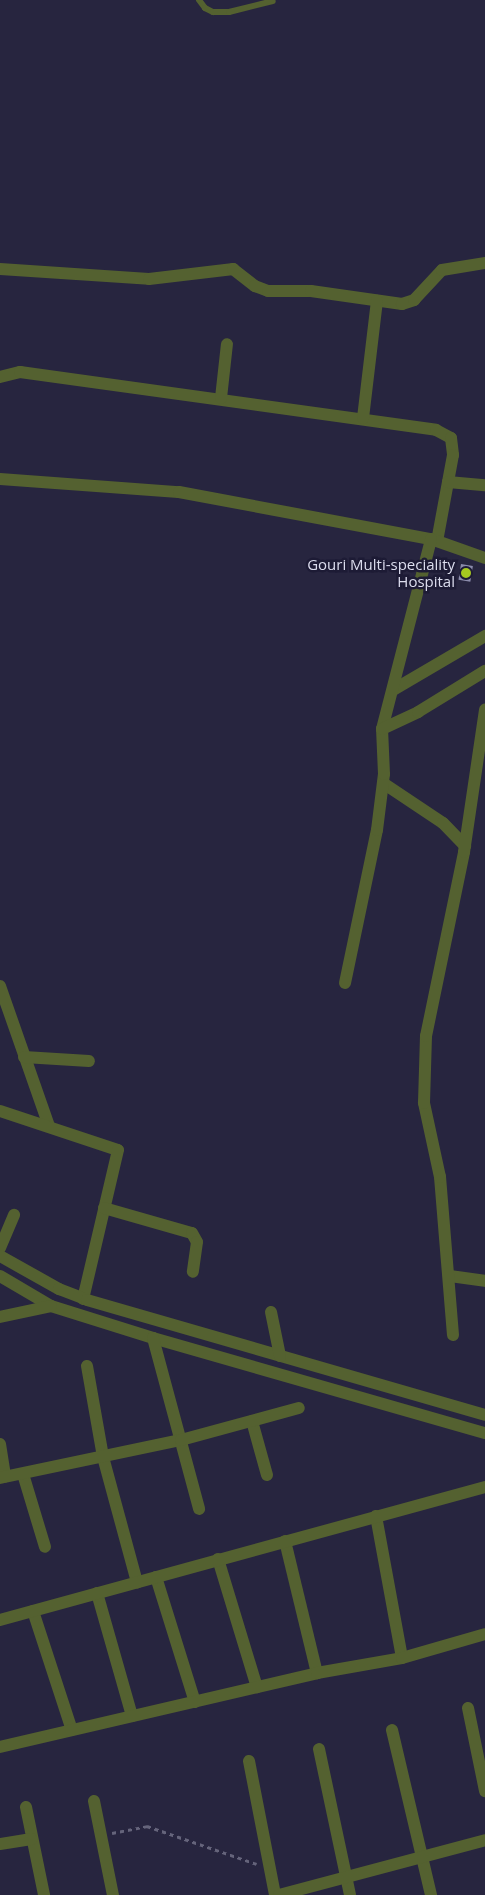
<!DOCTYPE html>
<style>
body{margin:0}
#map{position:relative;width:485px;height:1895px;overflow:hidden;background:#27253f;font-family:"Open Sans",sans-serif}
div>[style]{position:absolute}
[style*='--x']{left:calc(var(--x)*1px);top:calc(var(--y)*1px);width:calc(var(--w)*1px);rotate:calc(var(--a)*1deg)}
.building>*{inset:0;background:#8c8cac;transform-origin:0 0}
.path>*{height:2.5px;margin-top:-1.25px;transform-origin:0;background:repeating-linear-gradient(90deg,#65647b 0 4px,transparent 0 8px)}
.lane>*{height:6px;margin:-3px;padding:0 3px;transform-origin:3px;border-radius:3px;background:#546130}
.street>*{height:12px;margin:-6px;padding:0 6px;transform-origin:6px;border-radius:6px;background:#546130}
.dots>*{width:14px;height:14px;translate:-50% -50%;box-sizing:border-box;border:2px solid #1d1b35;border-radius:50%}
span{translate:-50% -50%;white-space:nowrap;text-align:center;line-height:1.15;-webkit-text-stroke:5px #1d1b35;paint-order:stroke}
.poi-label{font-size:15px;color:#dcddee}
.right{translate:-100% -50%;text-align:right}
</style>
<div id="map">
<div class="building">
<div style="left:461px;top:564px;width:12px;height:16px;rotate:9deg"></div>
</div>
<div class="path">
<div style="--x:112;--y:1833;--w:36;--a:-11"></div>
<div style="--x:147;--y:1826;--w:116;--a:19.1"></div>
</div>
<div class="lane">
<div style="--x:199;--y:0;--w:10;--a:53"></div>
<div style="--x:205;--y:8;--w:9;--a:27"></div>
<div style="--x:213;--y:12;--w:16;--a:0"></div>
<div style="--x:229;--y:12;--w:45;--a:-14"></div>
</div>
<div class="street">
<div style="--x:0;--y:269;--w:149;--a:3.8"></div>
<div style="--x:149;--y:279;--w:85;--a:-6.8"></div>
<div style="--x:233;--y:269;--w:28;--a:38"></div>
<div style="--x:255;--y:286;--w:14;--a:21"></div>
<div style="--x:268;--y:291;--w:43;--a:0"></div>
<div style="--x:311;--y:291;--w:92;--a:8.1"></div>
<div style="--x:402;--y:304;--w:13;--a:-18"></div>
<div style="--x:414;--y:300;--w:41;--a:-47"></div>
<div style="--x:442;--y:270;--w:44;--a:-9.2"></div>
<div style="--x:0;--y:377;--w:21;--a:-14"></div>
<div style="--x:20;--y:372;--w:420;--a:7.9"></div>
<div style="--x:436;--y:430;--w:17;--a:28"></div>
<div style="--x:451;--y:438;--w:17;--a:83"></div>
<div style="--x:453;--y:455;--w:87;--a:100.5"></div>
<div style="--x:221;--y:398;--w:54;--a:-83.7"></div>
<div style="--x:363;--y:418;--w:118;--a:-83.2"></div>
<div style="--x:0;--y:479;--w:179;--a:4.2"></div>
<div style="--x:179;--y:492;--w:256;--a:10.6"></div>
<div style="--x:431;--y:539;--w:57;--a:19.4"></div>
<div style="--x:448;--y:482;--w:37;--a:5"></div>
<div style="--x:393;--y:690;--w:107;--a:-30.4"></div>
<div style="--x:382;--y:729;--w:196;--a:-75.5"></div>
<div style="--x:383;--y:783;--w:72;--a:33.7"></div>
<div style="--x:443;--y:823;--w:32;--a:46"></div>
<div style="--x:345;--y:983;--w:156;--a:-78.2"></div>
<div style="--x:377;--y:830;--w:56;--a:-82.9"></div>
<div style="--x:384;--y:774;--w:45;--a:-92.5"></div>
<div style="--x:382;--y:729;--w:40;--a:-25"></div>
<div style="--x:418;--y:712;--w:79;--a:-31.5"></div>
<div style="--x:0;--y:986;--w:148;--a:70.7"></div>
<div style="--x:24;--y:1057;--w:65;--a:3.5"></div>
<div style="--x:0;--y:1111;--w:124;--a:18.3"></div>
<div style="--x:118;--y:1150;--w:153;--a:103.2"></div>
<div style="--x:104;--y:1208;--w:91;--a:15.9"></div>
<div style="--x:192;--y:1233;--w:10;--a:61"></div>
<div style="--x:197;--y:1242;--w:30;--a:98"></div>
<div style="--x:0;--y:1248;--w:36;--a:-67"></div>
<div style="--x:0;--y:1256;--w:68;--a:29.2"></div>
<div style="--x:59;--y:1289;--w:30;--a:21"></div>
<div style="--x:87;--y:1300;--w:414;--a:16.1"></div>
<div style="--x:0;--y:1276;--w:59;--a:30.5"></div>
<div style="--x:51;--y:1306;--w:107;--a:17.4"></div>
<div style="--x:153;--y:1338;--w:345;--a:16"></div>
<div style="--x:450;--y:1276;--w:35;--a:8"></div>
<div style="--x:271;--y:1312;--w:45;--a:78.4"></div>
<div style="--x:0;--y:1317;--w:52;--a:-12.2"></div>
<div style="--x:453;--y:1335;--w:159;--a:-94.7"></div>
<div style="--x:440;--y:1177;--w:76;--a:-102.2"></div>
<div style="--x:424;--y:1103;--w:67;--a:-88.3"></div>
<div style="--x:426;--y:1036;--w:188;--a:-78.3"></div>
<div style="--x:464;--y:852;--w:144;--a:-81.6"></div>
<div style="--x:153;--y:1338;--w:177;--a:74.9"></div>
<div style="--x:87;--y:1366;--w:92;--a:80"></div>
<div style="--x:103;--y:1457;--w:130;--a:74.8"></div>
<div style="--x:252;--y:1421;--w:56;--a:74.5"></div>
<div style="--x:0;--y:1444;--w:33;--a:81"></div>
<div style="--x:23;--y:1474;--w:76;--a:73.2"></div>
<div style="--x:0;--y:1478;--w:185;--a:-11.9"></div>
<div style="--x:181;--y:1440;--w:122;--a:-15.2"></div>
<div style="--x:376;--y:1516;--w:144;--a:79.6"></div>
<div style="--x:285;--y:1541;--w:136;--a:76.4"></div>
<div style="--x:218;--y:1559;--w:134;--a:73.1"></div>
<div style="--x:156;--y:1577;--w:131;--a:72.7"></div>
<div style="--x:97;--y:1593;--w:128;--a:74.1"></div>
<div style="--x:33;--y:1611;--w:125;--a:71.9"></div>
<div style="--x:0;--y:1620;--w:503;--a:-15.34"></div>
<div style="--x:468;--y:1708;--w:85;--a:78.4"></div>
<div style="--x:392;--y:1730;--w:170;--a:76.7"></div>
<div style="--x:0;--y:1747;--w:326;--a:-13.1"></div>
<div style="--x:317;--y:1673;--w:86;--a:-10"></div>
<div style="--x:402;--y:1658;--w:86;--a:-16.1"></div>
<div style="--x:319;--y:1749;--w:149;--a:78"></div>
<div style="--x:249;--y:1761;--w:136;--a:79"></div>
<div style="--x:94;--y:1801;--w:96;--a:78.6"></div>
<div style="--x:26;--y:1807;--w:90;--a:78.4"></div>
<div style="--x:0;--y:1844;--w:32;--a:-9"></div>
<div style="--x:279;--y:1895;--w:213;--a:-14.9"></div>
</div>
<div class="dots">
<div style="left:466px;top:573px;background:#a6c820"></div>
</div>
<div class="poi-label">
<span class="right" style="left:455px;top:573px">Gouri Multi-speciality<br>Hospital</span>
</div>
</div>
